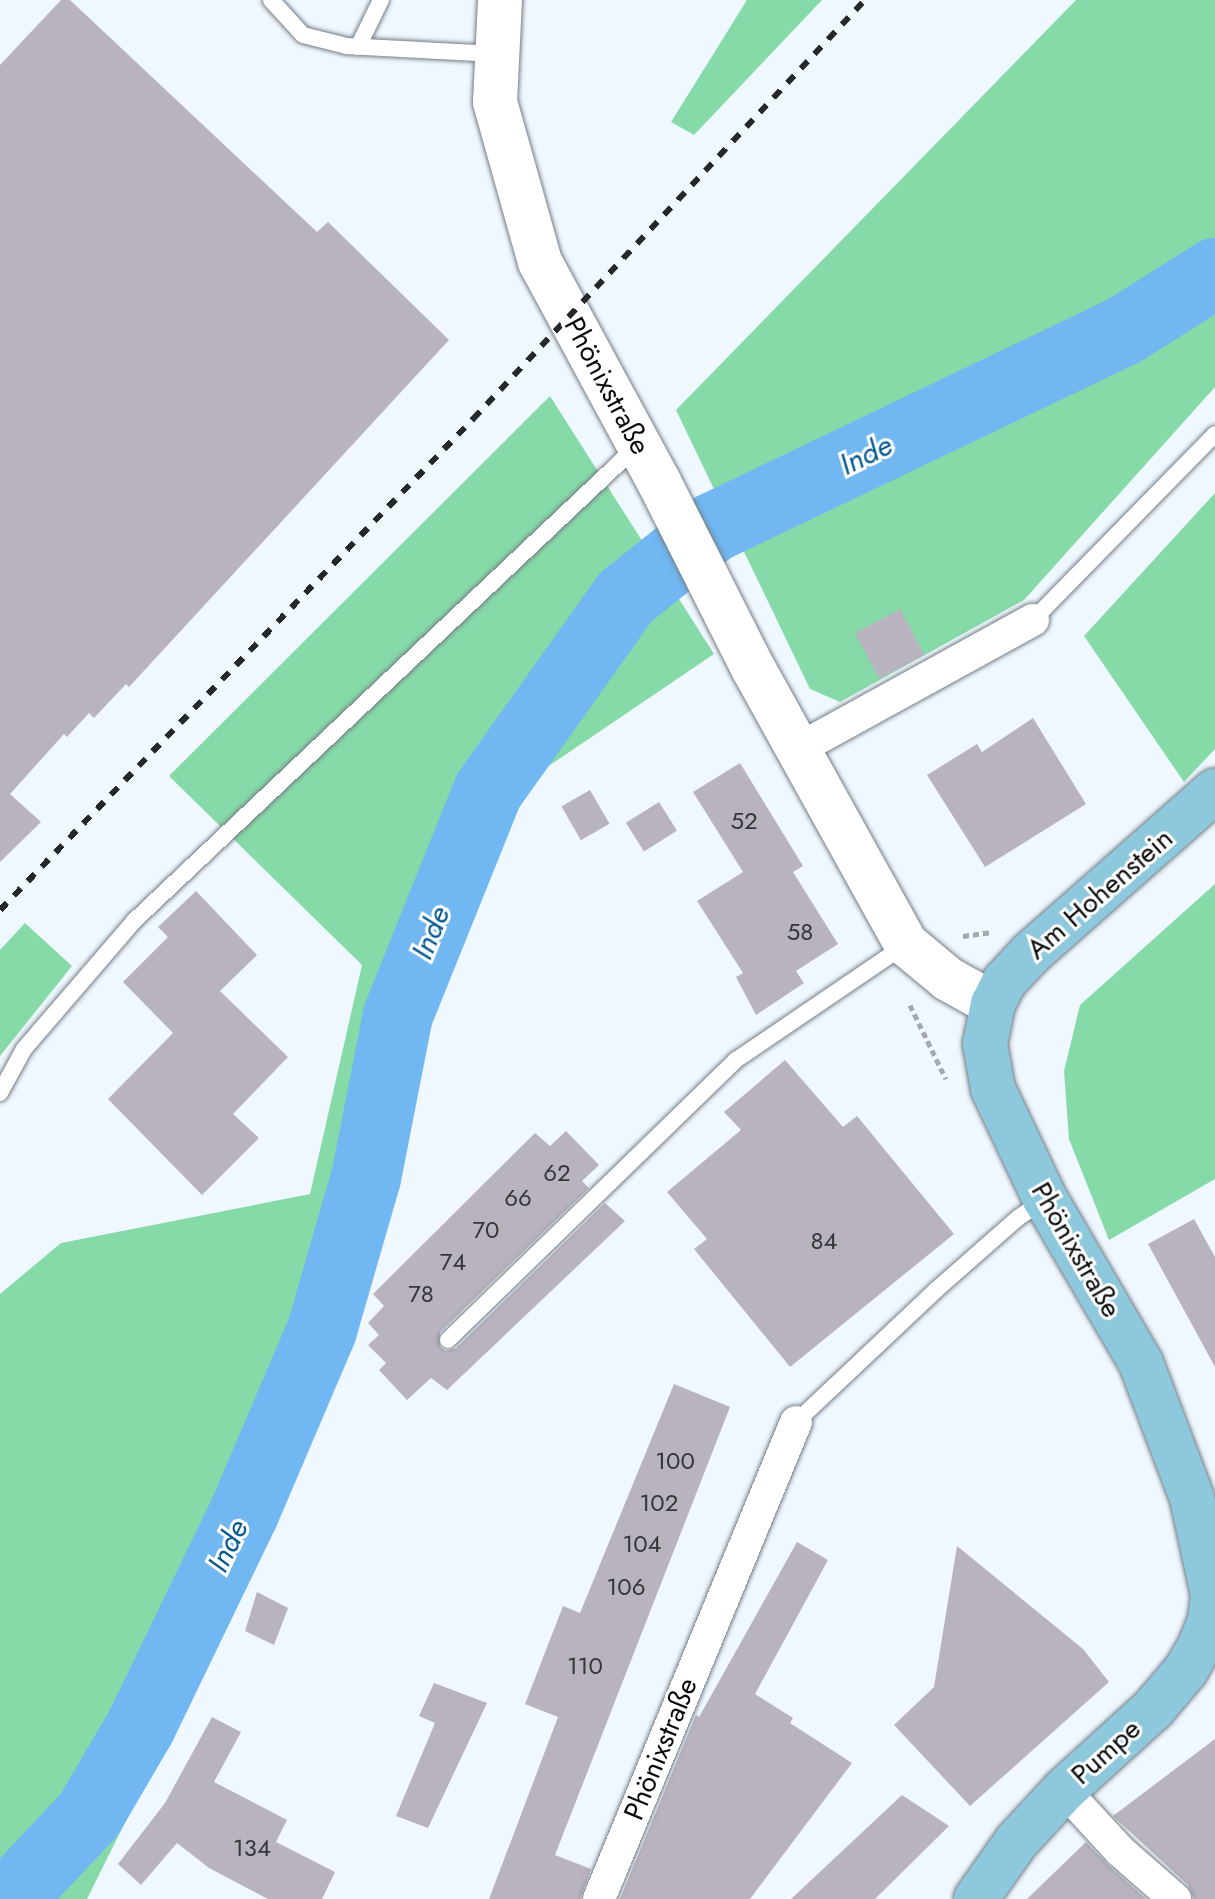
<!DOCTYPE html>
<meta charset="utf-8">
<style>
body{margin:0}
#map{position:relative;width:1215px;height:1899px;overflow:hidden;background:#f0f8ff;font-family:Jost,sans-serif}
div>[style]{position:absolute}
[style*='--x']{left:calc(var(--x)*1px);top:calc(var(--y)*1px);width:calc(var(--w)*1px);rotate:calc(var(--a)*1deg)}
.green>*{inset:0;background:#86daa7}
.river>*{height:70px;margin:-35px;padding:0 35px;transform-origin:35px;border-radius:35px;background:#71b7f1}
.building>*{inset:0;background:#b8b3be;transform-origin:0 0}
.path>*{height:5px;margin-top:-2.5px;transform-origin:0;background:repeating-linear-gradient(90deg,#a3a9af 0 6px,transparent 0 10px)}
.roads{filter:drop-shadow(0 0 2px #747d85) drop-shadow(0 0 2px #747d85)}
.service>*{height:16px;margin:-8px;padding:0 8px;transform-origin:8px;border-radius:8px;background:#fff}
.minor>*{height:32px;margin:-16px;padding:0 16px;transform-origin:16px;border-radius:16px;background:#fff}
.secondary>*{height:44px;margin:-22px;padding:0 22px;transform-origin:22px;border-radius:22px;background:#fff}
.primary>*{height:44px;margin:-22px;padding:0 22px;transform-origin:22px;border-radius:22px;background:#8ec8dd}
.rail>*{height:6px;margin-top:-3px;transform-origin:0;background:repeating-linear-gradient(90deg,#24282a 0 10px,transparent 0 20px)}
span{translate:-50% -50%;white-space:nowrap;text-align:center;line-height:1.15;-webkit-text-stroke:6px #fff;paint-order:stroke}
.number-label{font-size:24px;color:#35363a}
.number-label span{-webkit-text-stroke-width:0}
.street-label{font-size:28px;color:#090c0e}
.water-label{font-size:30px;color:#065a90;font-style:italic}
</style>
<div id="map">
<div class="green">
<div style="clip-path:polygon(747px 0,822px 0,694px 135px,671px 122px)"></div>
<div style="clip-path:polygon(1076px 0,1215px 0,1215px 387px,1024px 600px,840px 702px,810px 689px,676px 410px)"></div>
<div style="clip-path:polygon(550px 396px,714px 654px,503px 797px,421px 1013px,384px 1185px,345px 1338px,272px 1527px,87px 1899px,0 1899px,0 1294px,61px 1243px,310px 1194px,362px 965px,169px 776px)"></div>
<div style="clip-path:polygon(1215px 493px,1215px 749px,1184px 782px,1084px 636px)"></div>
<div style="clip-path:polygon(1215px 884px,1215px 1179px,1109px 1240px,1069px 1139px,1064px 1071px,1080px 1005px)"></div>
<div style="clip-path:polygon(25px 923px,72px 966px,0 1056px,0 950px)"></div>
</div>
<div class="river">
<div style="--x:10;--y:1899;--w:115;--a:-46.8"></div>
<div style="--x:89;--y:1815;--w:103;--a:-59.7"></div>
<div style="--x:141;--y:1726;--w:237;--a:-64.2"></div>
<div style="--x:244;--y:1513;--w:199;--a:-66.9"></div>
<div style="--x:322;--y:1330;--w:158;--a:-73.9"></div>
<div style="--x:366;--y:1178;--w:166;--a:-78.9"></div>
<div style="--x:398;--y:1015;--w:241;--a:-68.1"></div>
<div style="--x:488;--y:791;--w:238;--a:-54.6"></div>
<div style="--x:626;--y:597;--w:110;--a:-38.7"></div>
<div style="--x:712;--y:528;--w:458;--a:-25.6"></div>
<div style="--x:1125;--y:330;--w:107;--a:-32.3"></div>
</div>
<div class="building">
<div style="clip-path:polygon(61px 0,70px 0,317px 232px,328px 222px,449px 340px,129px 687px,126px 684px,94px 718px,89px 713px,67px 737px,64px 734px,10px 794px,41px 822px,0 862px,0 65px)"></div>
<div style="left:900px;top:609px;width:52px;height:51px;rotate:62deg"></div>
<div style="clip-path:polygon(1033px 718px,1086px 804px,985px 867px,927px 775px,977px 744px,982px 752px)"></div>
<div style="clip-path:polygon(740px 763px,803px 866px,793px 872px,838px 944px,796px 971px,804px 983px,756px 1015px,736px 977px,743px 973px,697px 901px,743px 872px,693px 792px)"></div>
<div style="left:590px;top:790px;width:39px;height:33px;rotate:60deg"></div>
<div style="left:659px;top:802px;width:34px;height:39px;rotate:58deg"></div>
<div style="clip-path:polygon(196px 891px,257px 955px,220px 991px,288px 1057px,233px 1114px,259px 1138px,202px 1195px,108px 1099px,173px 1033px,123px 982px,168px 937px,158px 927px)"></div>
<div style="clip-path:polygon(785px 1060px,843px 1127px,857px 1116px,954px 1234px,790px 1367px,694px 1249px,707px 1239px,667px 1192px,741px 1130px,724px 1112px)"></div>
<div style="clip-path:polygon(566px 1131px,599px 1165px,582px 1181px,589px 1188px,440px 1332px,440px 1347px,446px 1351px,456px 1348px,605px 1203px,625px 1221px,447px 1390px,431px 1378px,407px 1400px,379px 1370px,386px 1363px,368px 1345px,379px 1335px,368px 1323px,384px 1306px,373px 1294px,535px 1133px,550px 1146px)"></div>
<div style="clip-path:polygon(1194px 1219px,1215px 1257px,1215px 1367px,1148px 1244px)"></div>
<div style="clip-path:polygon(674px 1384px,730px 1407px,555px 1855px,591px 1869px,580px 1899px,489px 1899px,558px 1717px,525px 1704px,563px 1606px,580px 1613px)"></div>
<div style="clip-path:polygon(797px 1542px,828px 1560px,755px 1694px,793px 1718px,790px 1723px,852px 1763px,750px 1899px,620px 1899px,696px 1715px,699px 1717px)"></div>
<div style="clip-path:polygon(957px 1546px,1083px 1649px,1109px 1682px,970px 1806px,894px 1725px,934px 1687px)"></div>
<div style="clip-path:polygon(257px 1592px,288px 1608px,274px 1645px,245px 1631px)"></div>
<div style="clip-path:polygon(434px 1683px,487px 1703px,428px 1828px,396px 1816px,435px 1723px,419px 1716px)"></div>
<div style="clip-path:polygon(212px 1717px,241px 1732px,214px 1782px,287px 1820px,276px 1842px,335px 1872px,322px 1899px,268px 1899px,209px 1868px,177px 1843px,141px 1885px,118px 1864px,165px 1803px)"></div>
<div style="clip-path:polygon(1215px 1739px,1215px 1899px,1194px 1899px,1188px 1885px,1113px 1816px)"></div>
<div style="clip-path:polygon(902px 1795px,949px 1826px,875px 1899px,791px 1899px)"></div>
<div style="clip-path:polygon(1086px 1842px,1108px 1865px,1146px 1899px,1027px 1899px)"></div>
</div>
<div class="path">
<div style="--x:963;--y:936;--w:29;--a:-8"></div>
<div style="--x:910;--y:1005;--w:82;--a:64.1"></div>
</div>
<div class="roads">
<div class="service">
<div style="--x:271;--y:0;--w:47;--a:47.6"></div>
<div style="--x:303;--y:35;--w:44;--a:14.3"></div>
<div style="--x:346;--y:46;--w:149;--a:3.1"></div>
<div style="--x:358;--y:47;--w:52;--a:-63.9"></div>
<div style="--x:1033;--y:620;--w:260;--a:-45.6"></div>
<div style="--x:0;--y:1093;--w:50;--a:-61.4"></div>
<div style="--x:24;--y:1049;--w:169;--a:-49.3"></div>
<div style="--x:134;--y:921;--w:692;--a:-43.36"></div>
<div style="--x:448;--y:1340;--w:402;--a:-44.2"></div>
<div style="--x:736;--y:1060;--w:204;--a:-34.2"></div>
<div style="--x:796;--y:1422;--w:192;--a:-43.3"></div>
<div style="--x:936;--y:1290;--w:109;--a:-41.3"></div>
<div style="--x:1018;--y:1218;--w:33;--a:-35"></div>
</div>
<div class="minor">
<div style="--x:800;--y:748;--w:266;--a:-28.8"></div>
<div style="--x:1064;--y:1790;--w:83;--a:47.4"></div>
<div style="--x:1120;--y:1851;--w:73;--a:41.1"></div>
<div style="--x:599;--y:1899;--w:516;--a:-67.56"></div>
</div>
<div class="secondary">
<div style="--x:500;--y:0;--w:102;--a:92.8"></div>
<div style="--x:495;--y:102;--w:166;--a:74.3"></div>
<div style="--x:540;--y:262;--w:250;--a:61.6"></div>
<div style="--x:659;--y:482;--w:208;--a:63.2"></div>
<div style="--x:753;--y:668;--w:316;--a:61"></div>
<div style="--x:906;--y:944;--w:55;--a:39.8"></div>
<div style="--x:948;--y:979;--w:51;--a:29.1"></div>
</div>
<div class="primary">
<div style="--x:976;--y:1899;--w:70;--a:-54.9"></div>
<div style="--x:1016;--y:1842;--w:71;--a:-47.3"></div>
<div style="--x:1064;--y:1790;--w:122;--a:-42.3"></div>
<div style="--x:1154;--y:1708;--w:50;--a:-49.9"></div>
<div style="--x:1186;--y:1670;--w:28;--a:-60"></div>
<div style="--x:1200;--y:1646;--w:28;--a:-69"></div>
<div style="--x:1210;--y:1620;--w:25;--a:-83"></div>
<div style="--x:1213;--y:1595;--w:99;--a:-102.2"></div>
<div style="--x:1192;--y:1498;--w:144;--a:-110.7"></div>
<div style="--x:1141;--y:1363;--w:190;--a:-120.3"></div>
<div style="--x:1045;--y:1199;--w:122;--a:-115.3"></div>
<div style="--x:993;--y:1089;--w:46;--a:-100.1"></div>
<div style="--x:985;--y:1044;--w:41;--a:-78.7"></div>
<div style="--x:993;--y:1004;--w:25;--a:-63"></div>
<div style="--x:1004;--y:982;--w:38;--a:-47"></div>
<div style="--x:1030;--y:954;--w:247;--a:-41.4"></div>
</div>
</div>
<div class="rail">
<div style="--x:0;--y:910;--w:682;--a:-46.07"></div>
<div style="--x:473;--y:419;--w:574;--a:-46.91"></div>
</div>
<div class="number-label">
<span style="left:744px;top:821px">52</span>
<span style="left:800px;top:932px">58</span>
<span style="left:557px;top:1173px">62</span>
<span style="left:518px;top:1198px">66</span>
<span style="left:486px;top:1230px">70</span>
<span style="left:824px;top:1241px">84</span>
<span style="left:453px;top:1262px">74</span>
<span style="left:421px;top:1294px">78</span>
<span style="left:675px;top:1461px">100</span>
<span style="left:659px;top:1503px">102</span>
<span style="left:642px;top:1544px">104</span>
<span style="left:626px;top:1587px">106</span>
<span style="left:585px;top:1666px">110</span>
<span style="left:252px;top:1848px">134</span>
</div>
<div class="street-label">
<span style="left:607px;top:386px;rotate:62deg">Phönixstraße</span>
<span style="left:1100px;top:894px;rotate:-41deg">Am Hohenstein</span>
<span style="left:1076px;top:1250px;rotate:60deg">Phönixstraße</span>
<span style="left:661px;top:1749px;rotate:-68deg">Phönixstraße</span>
<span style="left:1106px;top:1752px;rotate:-42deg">Pumpe</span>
</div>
<div class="water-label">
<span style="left:866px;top:455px;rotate:-26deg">Inde</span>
<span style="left:431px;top:933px;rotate:-68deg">Inde</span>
<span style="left:228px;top:1546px;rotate:-64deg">Inde</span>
</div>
</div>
